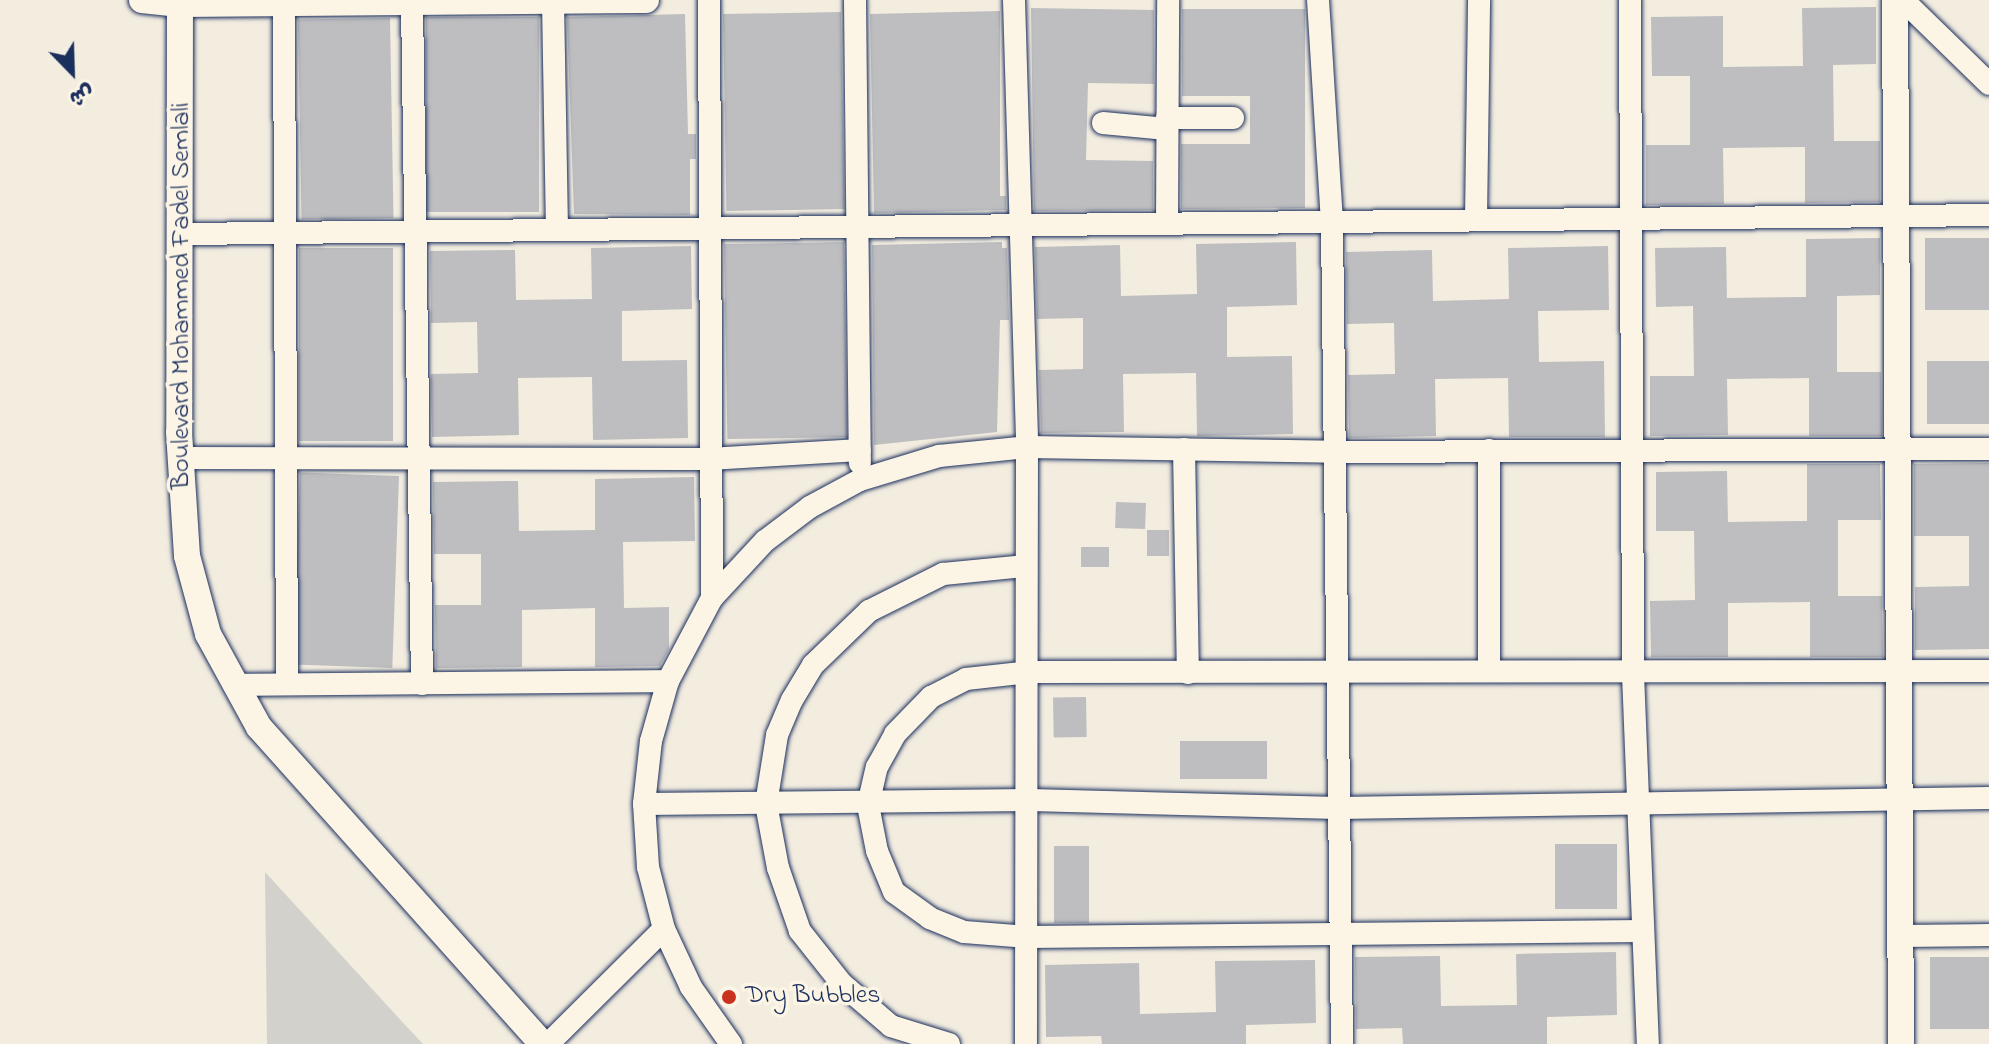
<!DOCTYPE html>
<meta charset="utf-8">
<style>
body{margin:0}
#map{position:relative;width:1989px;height:1044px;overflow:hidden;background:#f3ede0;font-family:"Indie Flower","Playpen Sans Arabic",sans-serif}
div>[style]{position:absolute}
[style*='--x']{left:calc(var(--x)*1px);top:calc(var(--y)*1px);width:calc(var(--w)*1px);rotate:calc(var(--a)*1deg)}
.green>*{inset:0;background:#d3d1cc}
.building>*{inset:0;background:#bebec0;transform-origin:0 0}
.roads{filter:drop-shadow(0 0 2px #1b2f5e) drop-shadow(0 0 2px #1b2f5e)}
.minor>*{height:22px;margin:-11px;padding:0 11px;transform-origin:11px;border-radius:11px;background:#fcf5e5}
.tertiary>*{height:26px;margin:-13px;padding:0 13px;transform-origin:13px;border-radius:13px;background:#fcf5e5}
.dots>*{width:22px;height:22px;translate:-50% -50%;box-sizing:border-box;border:4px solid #fcf5e5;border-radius:50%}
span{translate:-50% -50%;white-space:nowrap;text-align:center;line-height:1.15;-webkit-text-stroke:7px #fcf5e5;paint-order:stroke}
.street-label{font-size:26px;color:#1b2f5e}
.poi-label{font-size:26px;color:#1b2f5e}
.left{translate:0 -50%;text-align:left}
.north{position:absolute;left:32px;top:32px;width:80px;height:80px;-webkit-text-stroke:6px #fcf5e5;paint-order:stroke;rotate:157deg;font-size:22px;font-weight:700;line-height:32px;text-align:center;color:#1b2f5e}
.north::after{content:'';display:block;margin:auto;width:28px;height:36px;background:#1b2f5e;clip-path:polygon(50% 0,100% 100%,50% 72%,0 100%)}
</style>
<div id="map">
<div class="green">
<div style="clip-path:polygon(265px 872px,407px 1027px,423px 1044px,267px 1044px)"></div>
</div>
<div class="building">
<div style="clip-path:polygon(1876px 7px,1876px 64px,1833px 65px,1834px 141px,1880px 141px,1880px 202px,1805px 203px,1805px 147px,1723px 148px,1724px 204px,1646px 205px,1646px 145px,1690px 145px,1690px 76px,1652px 76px,1651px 17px,1723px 16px,1723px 67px,1803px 66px,1802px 8px)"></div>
<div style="clip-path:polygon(1031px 8px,1154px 10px,1154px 84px,1088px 83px,1086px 160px,1153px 161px,1153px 210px,1034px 211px)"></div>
<div style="clip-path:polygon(1182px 9px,1305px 9px,1305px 208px,1181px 209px,1181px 144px,1250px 144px,1250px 96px,1182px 96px)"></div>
<div style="clip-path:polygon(1000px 11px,1000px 196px,1006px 196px,1006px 210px,874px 213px,870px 14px)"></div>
<div style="left:841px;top:12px;width:197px;height:118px;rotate:89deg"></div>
<div style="clip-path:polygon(685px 14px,688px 134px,696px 134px,696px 159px,690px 159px,690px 215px,574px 214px,567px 17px)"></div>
<div style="left:539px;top:17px;width:195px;height:113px;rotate:90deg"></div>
<div style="left:390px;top:18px;width:200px;height:92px;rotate:89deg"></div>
<div style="clip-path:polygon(1880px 238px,1880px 295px,1837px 296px,1837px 372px,1881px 372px,1882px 436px,1809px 436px,1809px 378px,1727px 379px,1728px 435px,1650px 436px,1650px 376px,1694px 376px,1693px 306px,1656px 307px,1655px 248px,1726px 247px,1727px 298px,1806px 297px,1806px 239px)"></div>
<div style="left:1989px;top:238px;width:72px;height:64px;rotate:90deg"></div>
<div style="left:844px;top:242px;width:195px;height:120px;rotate:89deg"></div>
<div style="clip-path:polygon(1002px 242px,1002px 248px,1007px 248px,1009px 320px,1000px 320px,997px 432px,874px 445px,872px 245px)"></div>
<div style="clip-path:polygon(1296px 242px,1297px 305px,1227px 307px,1227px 357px,1292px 356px,1293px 434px,1197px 436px,1196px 373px,1123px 374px,1124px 432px,1041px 433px,1039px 370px,1083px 369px,1083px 318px,1037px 319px,1035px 247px,1120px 245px,1121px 296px,1197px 294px,1196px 244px)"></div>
<div style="clip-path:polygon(691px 246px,692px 309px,622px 311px,622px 361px,687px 360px,688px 438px,593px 440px,592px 377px,518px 378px,519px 435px,432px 437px,431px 374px,478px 373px,477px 322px,431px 323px,430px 251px,515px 250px,516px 300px,592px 299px,591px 248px)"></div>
<div style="clip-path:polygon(1608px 246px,1609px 310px,1538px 311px,1539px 362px,1604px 361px,1605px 437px,1509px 437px,1508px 378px,1435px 379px,1436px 436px,1349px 438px,1348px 375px,1395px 374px,1394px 323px,1347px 324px,1346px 252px,1432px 250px,1433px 301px,1509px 299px,1508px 248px)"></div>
<div style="left:393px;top:248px;width:193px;height:94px;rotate:90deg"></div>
<div style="left:1989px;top:361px;width:63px;height:62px;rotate:90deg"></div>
<div style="clip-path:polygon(1989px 463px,1989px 649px,1915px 650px,1915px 587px,1969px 586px,1969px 536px,1914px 536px,1914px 464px)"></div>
<div style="clip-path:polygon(1807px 464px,1880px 464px,1881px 520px,1838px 520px,1838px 596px,1882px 596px,1883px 657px,1810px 657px,1810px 602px,1728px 603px,1728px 657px,1651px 657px,1650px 601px,1695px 600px,1694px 531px,1656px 531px,1656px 472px,1727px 471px,1728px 522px,1807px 521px)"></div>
<div style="left:399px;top:476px;width:192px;height:99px;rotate:92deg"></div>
<div style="clip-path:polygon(694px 477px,695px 541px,623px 542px,624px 608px,669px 607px,669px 649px,660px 666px,595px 667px,595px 608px,522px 610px,522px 667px,436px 668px,435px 605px,481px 605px,481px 554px,434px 554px,433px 482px,518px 481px,519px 531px,595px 530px,595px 479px)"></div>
<div style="left:1116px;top:502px;width:30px;height:26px;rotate:2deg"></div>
<div style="left:1147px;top:530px;width:22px;height:26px"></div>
<div style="left:1081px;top:547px;width:28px;height:20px"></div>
<div style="left:1086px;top:697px;width:40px;height:33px;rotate:89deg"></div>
<div style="left:1180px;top:741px;width:87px;height:38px"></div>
<div style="left:1617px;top:844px;width:65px;height:62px;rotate:90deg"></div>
<div style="left:1054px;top:846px;width:35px;height:77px"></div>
<div style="clip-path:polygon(1616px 952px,1617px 1015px,1547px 1017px,1547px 1044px,1403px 1044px,1402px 1028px,1356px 1029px,1355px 957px,1440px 956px,1441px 1006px,1517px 1005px,1516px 954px)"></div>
<div style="left:1989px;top:957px;width:72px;height:59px;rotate:90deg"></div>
<div style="clip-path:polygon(1315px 960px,1316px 1023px,1246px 1025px,1246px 1044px,1102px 1044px,1101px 1036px,1046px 1037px,1045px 965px,1139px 963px,1140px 1014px,1216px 1012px,1215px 961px)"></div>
</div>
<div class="roads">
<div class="minor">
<div style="--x:709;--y:0;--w:598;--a:89.71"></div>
<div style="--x:855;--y:0;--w:463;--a:89.4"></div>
<div style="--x:1014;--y:0;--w:447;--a:88.3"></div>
<div style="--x:1027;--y:447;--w:597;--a:90.1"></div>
<div style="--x:1318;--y:0;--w:225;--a:86.4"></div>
<div style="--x:1332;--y:225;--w:819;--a:89.3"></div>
<div style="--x:1630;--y:0;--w:674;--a:89.74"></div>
<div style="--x:1633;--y:674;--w:370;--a:87.7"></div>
<div style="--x:1903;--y:0;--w:120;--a:44.3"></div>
<div style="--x:553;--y:1;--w:229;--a:89"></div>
<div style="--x:412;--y:2;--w:682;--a:89.16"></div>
<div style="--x:284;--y:3;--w:681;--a:89.75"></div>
<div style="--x:1167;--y:118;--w:66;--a:0"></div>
<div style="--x:1103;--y:123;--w:64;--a:5.4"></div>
<div style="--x:1476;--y:220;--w:220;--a:-89.2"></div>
<div style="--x:1167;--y:224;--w:224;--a:-89.7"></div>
<div style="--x:180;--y:234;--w:1809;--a:-0.6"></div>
<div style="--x:1184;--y:449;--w:224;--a:89"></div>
<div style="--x:1489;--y:450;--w:221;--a:90"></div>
<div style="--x:180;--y:458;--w:529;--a:0.11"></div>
<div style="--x:709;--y:459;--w:151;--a:-3.4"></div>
<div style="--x:234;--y:685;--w:434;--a:-0.5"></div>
<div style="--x:644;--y:804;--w:386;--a:-0.6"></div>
<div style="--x:1030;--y:800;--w:308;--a:1.5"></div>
<div style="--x:1338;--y:808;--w:651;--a:-0.88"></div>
<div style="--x:1643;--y:931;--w:615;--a:179.44"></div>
<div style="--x:1028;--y:937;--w:64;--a:-175.5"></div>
<div style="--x:964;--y:932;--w:37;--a:-158"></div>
<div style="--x:930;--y:918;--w:44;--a:-144.2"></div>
<div style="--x:894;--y:892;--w:44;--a:-112.5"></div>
<div style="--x:877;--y:851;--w:47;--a:-101.1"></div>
<div style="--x:868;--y:805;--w:39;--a:-77"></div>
<div style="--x:877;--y:767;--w:38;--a:-61"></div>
<div style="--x:895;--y:734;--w:52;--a:-45.8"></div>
<div style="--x:931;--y:697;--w:39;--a:-27"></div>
<div style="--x:966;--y:679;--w:63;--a:-6.3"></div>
<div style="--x:1029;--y:672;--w:960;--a:-0.06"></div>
<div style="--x:1900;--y:936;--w:89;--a:-0.6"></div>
<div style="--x:548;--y:1044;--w:163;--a:-44.8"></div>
<div style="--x:731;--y:1044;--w:70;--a:-125.1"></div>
<div style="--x:691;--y:987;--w:64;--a:-115"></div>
<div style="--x:664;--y:929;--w:64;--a:-104.5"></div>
<div style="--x:648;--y:867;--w:63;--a:-93.6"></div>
<div style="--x:644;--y:804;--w:63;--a:-83.7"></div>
<div style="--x:651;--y:741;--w:62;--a:-74.2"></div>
<div style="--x:668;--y:681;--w:94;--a:-62.1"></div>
<div style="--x:712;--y:598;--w:78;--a:-47.1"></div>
<div style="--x:765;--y:541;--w:56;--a:-37.1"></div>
<div style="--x:810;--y:507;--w:57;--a:-28.4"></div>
<div style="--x:860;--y:480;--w:83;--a:-16.9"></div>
<div style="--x:939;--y:456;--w:88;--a:-5.8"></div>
<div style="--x:1027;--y:447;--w:309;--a:0.9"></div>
<div style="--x:1336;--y:452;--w:653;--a:-0.26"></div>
<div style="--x:949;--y:1044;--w:61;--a:-162.8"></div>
<div style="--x:891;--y:1026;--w:65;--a:-139.4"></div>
<div style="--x:842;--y:984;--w:68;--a:-128.4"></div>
<div style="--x:800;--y:931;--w:67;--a:-109.2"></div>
<div style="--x:778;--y:868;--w:65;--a:-100.6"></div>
<div style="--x:766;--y:804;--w:70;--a:-80.9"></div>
<div style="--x:777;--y:735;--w:38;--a:-67"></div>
<div style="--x:792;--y:700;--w:41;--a:-59"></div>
<div style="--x:813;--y:665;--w:78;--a:-44"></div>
<div style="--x:869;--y:611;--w:83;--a:-26.6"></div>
<div style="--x:943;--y:574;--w:81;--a:-5.6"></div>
</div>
<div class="tertiary">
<div style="--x:142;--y:0;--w:38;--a:6"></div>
<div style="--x:180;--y:4;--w:466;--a:-0.5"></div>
<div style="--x:180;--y:0;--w:432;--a:90.1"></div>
<div style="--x:179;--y:432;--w:124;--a:86.3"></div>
<div style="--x:187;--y:556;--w:81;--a:74.9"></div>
<div style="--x:208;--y:634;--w:106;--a:61.3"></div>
<div style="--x:259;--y:727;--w:425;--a:48.2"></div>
<div style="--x:1895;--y:0;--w:1044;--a:89.67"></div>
</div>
</div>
<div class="dots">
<div style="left:729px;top:997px;background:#c8321e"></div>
</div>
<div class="street-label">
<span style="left:183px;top:296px;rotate:-90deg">Boulevard Mohammed Fadel Semlali</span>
</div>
<div class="poi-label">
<span class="left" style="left:745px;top:997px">Dry Bubbles</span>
</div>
<div class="north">ش</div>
</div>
